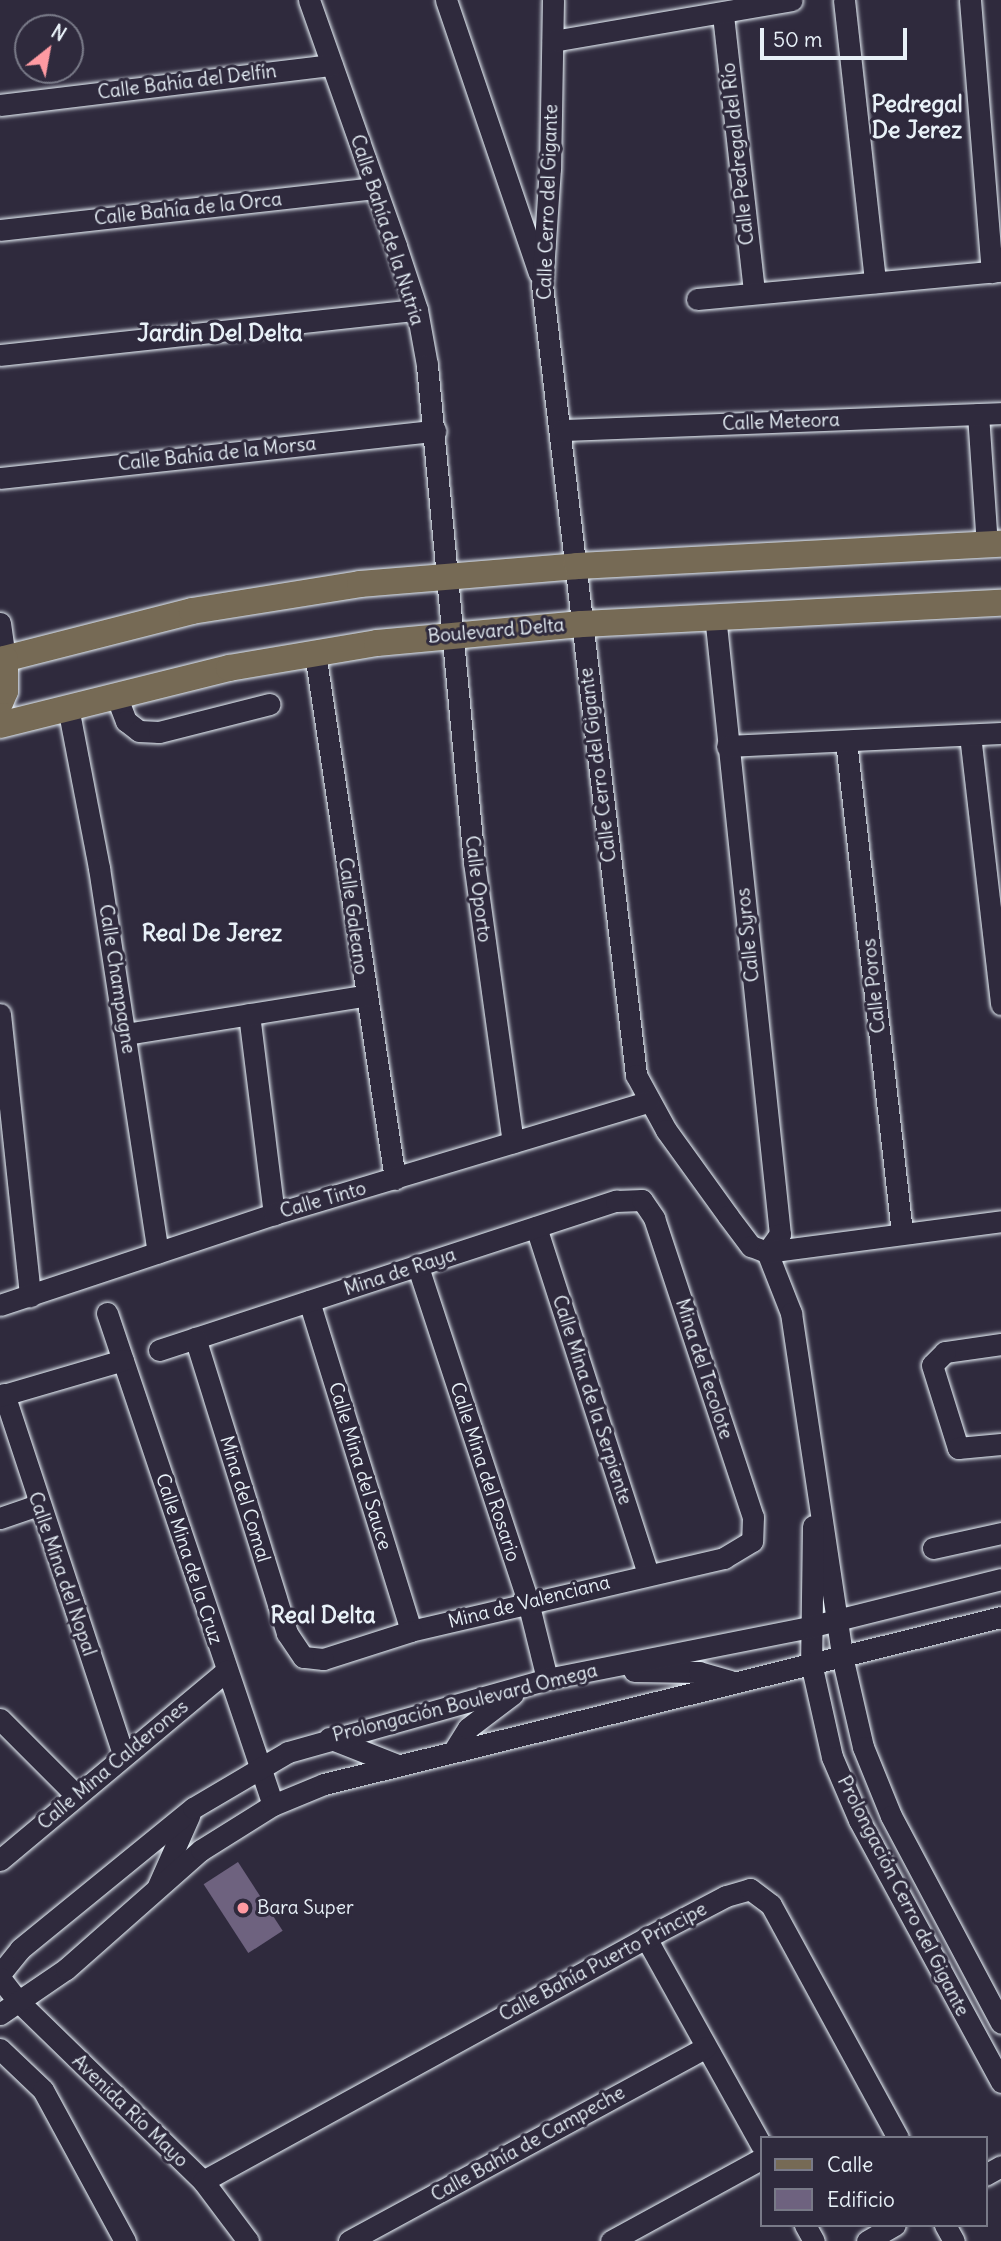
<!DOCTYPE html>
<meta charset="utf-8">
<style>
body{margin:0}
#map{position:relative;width:1001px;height:2241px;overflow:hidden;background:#2f2a3d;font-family:Delius,sans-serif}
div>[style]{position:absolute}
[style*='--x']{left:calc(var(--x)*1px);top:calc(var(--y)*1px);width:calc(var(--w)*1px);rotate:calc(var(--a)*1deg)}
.building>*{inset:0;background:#6e627f;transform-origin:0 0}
.roads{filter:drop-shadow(0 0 2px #e8f1f8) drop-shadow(0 0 2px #e8f1f8)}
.minor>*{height:21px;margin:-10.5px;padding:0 10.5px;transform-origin:10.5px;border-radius:10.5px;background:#2f2a3d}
.major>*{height:26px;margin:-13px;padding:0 13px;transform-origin:13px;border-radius:13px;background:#766a55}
.dots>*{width:19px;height:19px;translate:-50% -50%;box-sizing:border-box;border:4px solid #2f2a3d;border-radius:50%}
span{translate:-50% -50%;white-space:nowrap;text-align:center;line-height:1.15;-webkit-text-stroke:6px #2f2a3d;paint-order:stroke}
.street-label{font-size:19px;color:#e8f1f8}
.poi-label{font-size:19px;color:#e8f1f8}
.left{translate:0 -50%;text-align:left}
.quarter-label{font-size:23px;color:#e8f1f8;font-weight:700}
.legend{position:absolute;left:760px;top:2136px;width:228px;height:91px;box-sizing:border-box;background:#2f2a3d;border:2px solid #797a88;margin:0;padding:9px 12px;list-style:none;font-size:21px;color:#e8f1f8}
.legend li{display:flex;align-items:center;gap:14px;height:35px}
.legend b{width:35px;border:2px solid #797a88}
.north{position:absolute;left:14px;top:14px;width:70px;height:70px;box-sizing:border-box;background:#2f2a3d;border:2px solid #797a88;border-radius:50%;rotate:31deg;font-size:19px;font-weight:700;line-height:28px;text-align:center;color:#e8f1f8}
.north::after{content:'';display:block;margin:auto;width:24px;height:32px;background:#ff9aa2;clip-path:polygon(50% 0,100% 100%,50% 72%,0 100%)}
.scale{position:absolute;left:760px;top:28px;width:147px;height:32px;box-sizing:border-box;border:4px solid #e8f1f8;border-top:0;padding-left:9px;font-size:21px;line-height:24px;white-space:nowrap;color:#e8f1f8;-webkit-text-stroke:5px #2f2a3d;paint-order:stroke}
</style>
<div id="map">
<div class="building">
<div style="left:238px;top:1862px;width:82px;height:41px;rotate:57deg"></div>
</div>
<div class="roads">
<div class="minor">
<div style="--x:309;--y:0;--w:261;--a:70.5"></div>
<div style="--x:396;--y:246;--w:67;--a:71.8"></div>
<div style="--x:417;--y:310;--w:56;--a:79.7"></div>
<div style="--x:427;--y:365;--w:499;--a:84.6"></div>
<div style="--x:474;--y:862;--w:283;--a:82.1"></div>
<div style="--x:446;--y:0;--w:288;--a:71.2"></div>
<div style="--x:553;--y:0;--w:168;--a:91"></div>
<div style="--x:550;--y:168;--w:117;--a:93.9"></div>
<div style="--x:542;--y:285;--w:796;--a:83.21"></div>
<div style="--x:636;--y:1075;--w:63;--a:61.4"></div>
<div style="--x:666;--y:1130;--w:106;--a:54.2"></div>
<div style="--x:728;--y:1216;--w:38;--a:53"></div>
<div style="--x:751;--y:1246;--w:17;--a:21"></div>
<div style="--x:767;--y:1252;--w:66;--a:68.5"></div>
<div style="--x:791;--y:1313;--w:347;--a:81.5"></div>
<div style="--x:842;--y:1656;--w:93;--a:77"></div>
<div style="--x:863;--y:1747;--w:74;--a:67.9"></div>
<div style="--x:891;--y:1816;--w:234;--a:62"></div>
<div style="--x:844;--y:0;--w:284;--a:83.7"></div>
<div style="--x:970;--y:0;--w:273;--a:85.4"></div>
<div style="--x:723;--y:15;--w:279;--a:83.6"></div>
<div style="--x:553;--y:41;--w:242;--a:-9.7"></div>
<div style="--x:0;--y:105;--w:334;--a:-6.9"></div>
<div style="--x:0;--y:230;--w:378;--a:-6.4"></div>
<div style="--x:697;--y:299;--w:305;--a:-5.3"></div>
<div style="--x:0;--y:355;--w:419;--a:-6.2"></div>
<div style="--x:978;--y:414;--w:131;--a:86.1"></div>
<div style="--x:562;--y:430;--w:439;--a:-2.2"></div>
<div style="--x:0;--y:478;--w:438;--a:-6.2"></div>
<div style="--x:715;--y:615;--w:622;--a:84.01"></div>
<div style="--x:780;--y:1234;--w:22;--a:126"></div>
<div style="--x:0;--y:623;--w:36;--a:82"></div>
<div style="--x:315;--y:653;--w:532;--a:81.35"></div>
<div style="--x:116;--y:695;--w:28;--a:69"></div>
<div style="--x:126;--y:721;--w:16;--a:38"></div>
<div style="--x:139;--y:731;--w:20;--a:3"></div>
<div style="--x:159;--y:732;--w:114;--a:-14.2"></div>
<div style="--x:68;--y:707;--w:164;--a:79.1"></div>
<div style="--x:99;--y:868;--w:389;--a:81.3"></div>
<div style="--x:970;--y:735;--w:271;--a:83.4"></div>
<div style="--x:846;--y:741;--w:493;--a:83.5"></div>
<div style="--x:727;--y:746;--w:274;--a:-2.7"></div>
<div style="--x:0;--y:1014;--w:284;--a:83.9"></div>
<div style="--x:249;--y:1014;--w:202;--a:82.9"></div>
<div style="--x:126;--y:1034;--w:241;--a:-9.1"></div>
<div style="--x:536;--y:1227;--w:364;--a:72.1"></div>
<div style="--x:767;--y:1252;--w:236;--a:-7.5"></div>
<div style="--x:418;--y:1267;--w:353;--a:71.8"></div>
<div style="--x:528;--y:1602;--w:79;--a:76.1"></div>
<div style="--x:309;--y:1301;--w:345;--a:72.8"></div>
<div style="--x:0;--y:1305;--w:289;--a:-18.4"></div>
<div style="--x:274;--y:1214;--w:390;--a:-16.7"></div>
<div style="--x:107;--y:1313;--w:519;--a:71.36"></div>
<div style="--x:1001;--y:1344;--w:57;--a:171.9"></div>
<div style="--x:945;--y:1352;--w:18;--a:135"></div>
<div style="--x:932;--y:1365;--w:87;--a:72.6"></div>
<div style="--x:958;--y:1448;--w:43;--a:-5.3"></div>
<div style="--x:159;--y:1350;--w:481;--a:-18.1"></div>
<div style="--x:616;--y:1201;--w:26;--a:-2"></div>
<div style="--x:642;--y:1200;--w:22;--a:56"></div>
<div style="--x:654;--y:1218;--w:315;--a:71.7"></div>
<div style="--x:753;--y:1517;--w:24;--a:92"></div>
<div style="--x:752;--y:1541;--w:33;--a:149"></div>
<div style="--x:724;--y:1558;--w:321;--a:166.9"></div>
<div style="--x:411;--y:1631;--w:92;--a:162.3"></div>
<div style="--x:323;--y:1659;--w:20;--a:-174"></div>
<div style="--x:303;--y:1657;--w:29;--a:-124"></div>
<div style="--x:287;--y:1633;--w:309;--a:-107.3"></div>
<div style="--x:4;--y:1394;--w:378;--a:71.7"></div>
<div style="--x:0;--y:1396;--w:128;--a:-16.3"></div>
<div style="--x:0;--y:1518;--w:40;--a:-18.9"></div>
<div style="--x:813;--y:1526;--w:137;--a:90.8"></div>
<div style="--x:811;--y:1663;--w:96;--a:77.4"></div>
<div style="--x:832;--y:1757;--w:69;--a:66.8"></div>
<div style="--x:859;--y:1820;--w:298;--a:61.5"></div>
<div style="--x:933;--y:1548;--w:70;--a:-12.4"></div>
<div style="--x:634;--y:1671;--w:65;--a:0.9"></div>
<div style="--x:699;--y:1672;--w:32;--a:16"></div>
<div style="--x:0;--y:1719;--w:106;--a:45"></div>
<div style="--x:329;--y:1738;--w:71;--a:21.5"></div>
<div style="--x:453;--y:1752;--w:28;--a:-58"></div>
<div style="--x:468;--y:1728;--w:56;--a:-37.1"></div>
<div style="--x:0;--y:1860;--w:295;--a:-39.9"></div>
<div style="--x:158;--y:1886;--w:77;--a:-66.1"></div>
<div style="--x:646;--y:1938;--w:237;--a:60.9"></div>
<div style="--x:0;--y:1974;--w:32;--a:-51"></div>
<div style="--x:20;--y:1949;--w:223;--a:-39.2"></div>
<div style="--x:193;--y:1808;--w:110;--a:-30.5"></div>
<div style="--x:288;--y:1752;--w:269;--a:-15.7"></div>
<div style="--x:547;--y:1679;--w:267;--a:-11.2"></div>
<div style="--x:809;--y:1627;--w:198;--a:-14"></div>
<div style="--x:0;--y:1978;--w:31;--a:52"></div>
<div style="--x:19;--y:2002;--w:257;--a:44.2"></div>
<div style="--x:203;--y:2181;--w:75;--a:53.1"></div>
<div style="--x:0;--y:2014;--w:80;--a:-34.3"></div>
<div style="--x:66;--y:1969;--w:180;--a:-41.4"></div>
<div style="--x:201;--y:1850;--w:85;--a:-32"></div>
<div style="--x:273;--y:1805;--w:55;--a:-22.4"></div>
<div style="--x:324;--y:1784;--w:697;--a:-13.86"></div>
<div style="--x:0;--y:2049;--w:59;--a:43.6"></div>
<div style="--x:43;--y:2090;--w:172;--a:61.5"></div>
<div style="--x:985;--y:2175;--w:18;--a:-29"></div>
<div style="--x:203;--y:2181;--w:505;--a:-28.75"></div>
<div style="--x:646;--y:1938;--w:90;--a:-27.7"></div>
<div style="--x:726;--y:1896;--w:25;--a:-16"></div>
<div style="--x:750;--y:1889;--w:26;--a:37"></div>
<div style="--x:771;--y:1905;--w:265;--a:61.4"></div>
<div style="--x:805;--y:2225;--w:18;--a:61"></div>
<div style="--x:945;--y:2225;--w:18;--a:61"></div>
<div style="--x:349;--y:2241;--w:406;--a:-28.5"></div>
<div style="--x:611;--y:2241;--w:171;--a:-28.7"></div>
<div style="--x:867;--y:2241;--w:32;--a:-30"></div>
</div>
<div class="major">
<div style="--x:0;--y:660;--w:198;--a:-14.3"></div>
<div style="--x:192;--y:611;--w:170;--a:-9.1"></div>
<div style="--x:360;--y:584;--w:218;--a:-4.7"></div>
<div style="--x:577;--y:566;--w:425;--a:-3"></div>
<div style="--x:0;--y:703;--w:13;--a:-67"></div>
<div style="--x:5;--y:691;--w:32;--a:-90"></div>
<div style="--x:0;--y:725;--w:236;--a:-14"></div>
<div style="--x:229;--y:668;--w:150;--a:-9.6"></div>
<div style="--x:377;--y:643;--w:205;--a:-5.3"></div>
<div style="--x:581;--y:624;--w:421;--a:-2.9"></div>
</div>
</div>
<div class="dots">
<div style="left:243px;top:1908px;background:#ff9aa2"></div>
</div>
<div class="street-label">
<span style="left:187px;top:82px;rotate:-7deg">Calle Bahía del Delfín</span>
<span style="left:738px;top:154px;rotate:-96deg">Calle Pedregal del Río</span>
<span style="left:548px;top:202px;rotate:-88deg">Calle Cerro del Gigante</span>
<span style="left:188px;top:209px;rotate:-6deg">Calle Bahía de la Orca</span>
<span style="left:387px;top:230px;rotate:72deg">Calle Bahía de la Nutria</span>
<span style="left:781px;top:422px;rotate:-2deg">Calle Meteora</span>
<span style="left:217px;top:454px;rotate:-6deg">Calle Bahía de la Morsa</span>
<span style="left:496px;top:631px;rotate:-5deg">Boulevard Delta</span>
<span style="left:598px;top:765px;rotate:-97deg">Calle Cerro del Gigante</span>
<span style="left:478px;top:889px;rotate:83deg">Calle Oporto</span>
<span style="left:353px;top:916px;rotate:82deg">Calle Galeano</span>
<span style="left:748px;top:935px;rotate:-96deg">Calle Syros</span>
<span style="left:117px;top:979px;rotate:81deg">Calle Champagne</span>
<span style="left:874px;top:986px;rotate:-96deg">Calle Poros</span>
<span style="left:323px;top:1200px;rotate:-16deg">Calle Tinto</span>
<span style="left:400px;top:1272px;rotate:-18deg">Mina de Raya</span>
<span style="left:704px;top:1369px;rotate:72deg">Mina del Tecolote</span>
<span style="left:592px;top:1400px;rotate:72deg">Calle Mina de la Serpiente</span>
<span style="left:360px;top:1466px;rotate:73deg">Calle Mina del Sauce</span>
<span style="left:485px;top:1472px;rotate:72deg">Calle Mina del Rosario</span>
<span style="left:245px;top:1499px;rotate:73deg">Mina del Comal</span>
<span style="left:189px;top:1559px;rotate:72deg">Calle Mina de la Cruz</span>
<span style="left:62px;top:1574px;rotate:71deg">Calle Mina del Nopal</span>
<span style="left:529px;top:1602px;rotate:-14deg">Mina de Valenciana</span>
<span style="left:465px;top:1703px;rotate:-14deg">Prolongación Boulevard Omega</span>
<span style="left:113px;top:1765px;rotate:-40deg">Calle Mina Calderones</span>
<span style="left:903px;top:1896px;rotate:63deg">Prolongación Cerro del Gigante</span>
<span style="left:603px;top:1962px;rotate:-28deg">Calle Bahía Puerto Príncipe</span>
<span style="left:130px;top:2111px;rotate:44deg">Avenida Río Mayo</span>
<span style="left:528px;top:2144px;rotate:-29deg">Calle Bahía de Campeche</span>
</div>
<div class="poi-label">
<span class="left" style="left:257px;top:1908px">Bara Super</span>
</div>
<div class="quarter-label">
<span style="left:917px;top:117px">Pedregal<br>De Jerez</span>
<span style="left:220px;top:333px">Jardin Del Delta</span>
<span style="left:212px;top:933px">Real De Jerez</span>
<span style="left:323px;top:1615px">Real Delta</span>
</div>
<ul class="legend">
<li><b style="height:9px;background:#766a55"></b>Calle</li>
<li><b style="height:19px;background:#6e627f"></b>Edificio</li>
</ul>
<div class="north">N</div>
<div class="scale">50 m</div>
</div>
